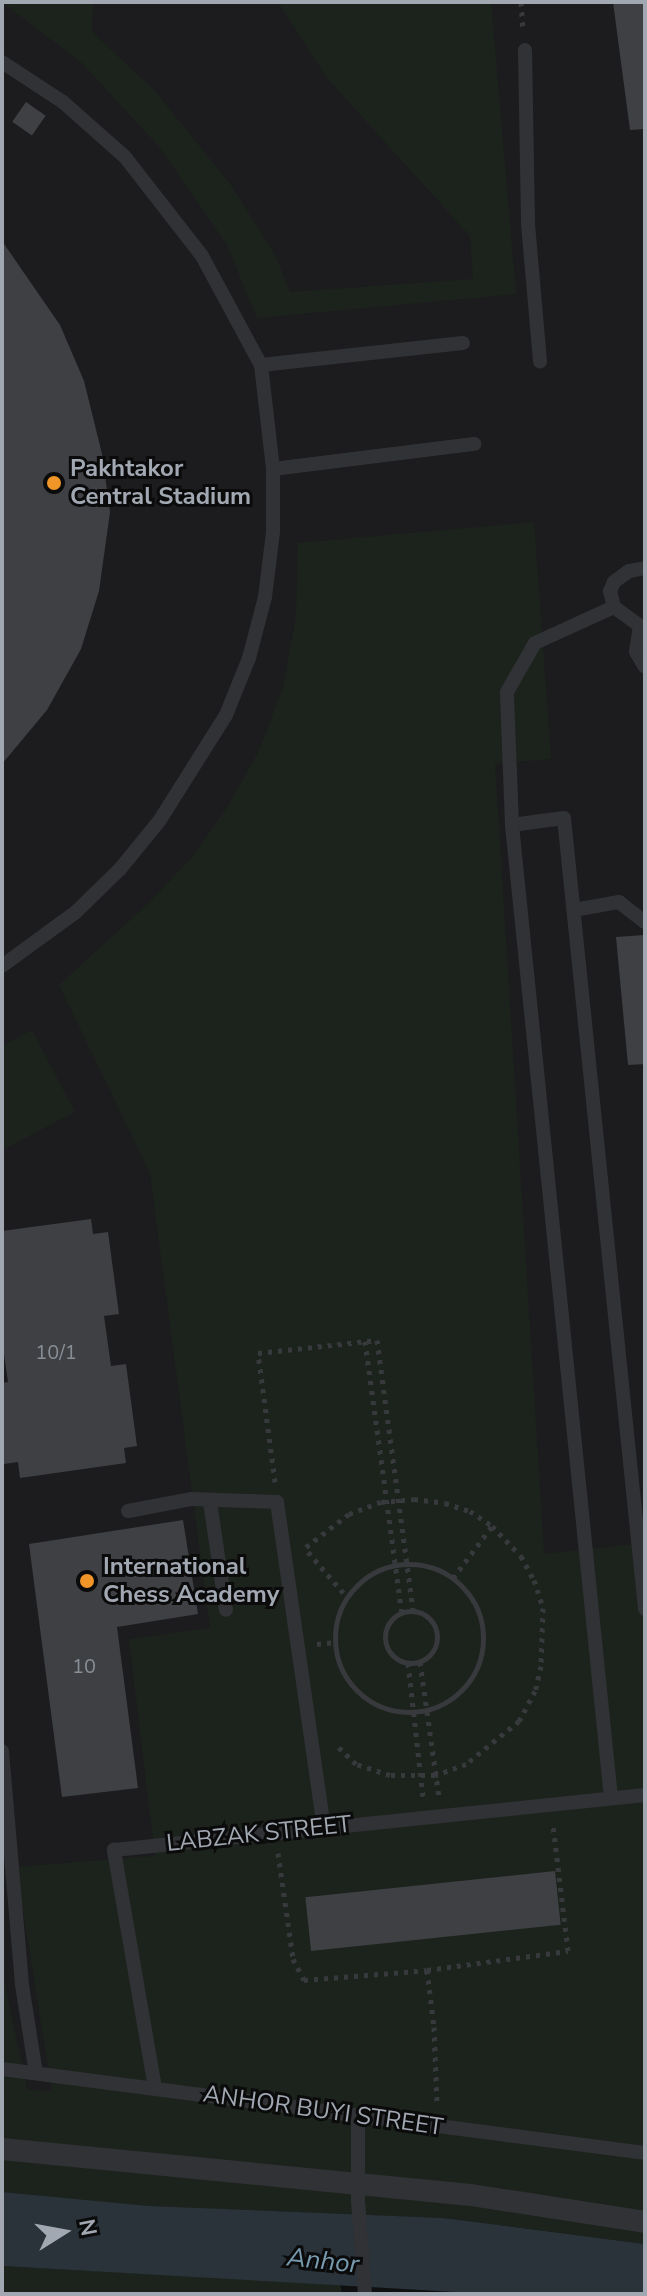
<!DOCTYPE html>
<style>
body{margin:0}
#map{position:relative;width:647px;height:2296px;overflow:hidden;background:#0f1011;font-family:"Nunito Sans",sans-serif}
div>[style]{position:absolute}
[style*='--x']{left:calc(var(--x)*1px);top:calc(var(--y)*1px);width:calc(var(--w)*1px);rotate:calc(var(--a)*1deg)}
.built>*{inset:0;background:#1c1c1e;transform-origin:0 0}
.green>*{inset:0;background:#1c231c}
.water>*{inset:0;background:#293339}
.building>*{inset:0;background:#3e4044;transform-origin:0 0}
.path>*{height:5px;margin-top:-2.5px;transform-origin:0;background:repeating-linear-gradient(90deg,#37393d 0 4px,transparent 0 10px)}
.path>.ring{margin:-2.5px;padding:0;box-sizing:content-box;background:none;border:5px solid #37393d;border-radius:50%}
.service>*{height:14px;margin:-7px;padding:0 7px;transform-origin:7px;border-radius:7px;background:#313236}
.pedestrian>*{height:22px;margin:-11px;padding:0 11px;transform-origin:11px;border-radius:11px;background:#313236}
.dots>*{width:22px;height:22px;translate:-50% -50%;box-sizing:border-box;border:4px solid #0b0b0c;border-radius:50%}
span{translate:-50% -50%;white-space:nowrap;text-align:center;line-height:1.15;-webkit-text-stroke:6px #0b0b0c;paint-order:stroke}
.number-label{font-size:20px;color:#888e96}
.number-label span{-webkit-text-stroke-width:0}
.poi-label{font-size:24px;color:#a1a8b2;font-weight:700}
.left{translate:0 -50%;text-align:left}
.street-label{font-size:24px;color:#a1a8b2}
.water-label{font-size:26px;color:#779aae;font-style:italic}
.frame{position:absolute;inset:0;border:4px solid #a1a8b2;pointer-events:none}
.north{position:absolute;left:24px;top:2192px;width:80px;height:80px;-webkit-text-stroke:6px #0b0b0c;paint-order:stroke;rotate:79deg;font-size:22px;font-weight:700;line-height:32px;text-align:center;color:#a1a8b2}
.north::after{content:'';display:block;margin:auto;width:28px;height:36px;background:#a1a8b2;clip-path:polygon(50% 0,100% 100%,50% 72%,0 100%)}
</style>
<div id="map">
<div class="built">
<div style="left:2px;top:2px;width:643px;height:2223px"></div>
</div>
<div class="green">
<div style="clip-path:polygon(2px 2px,93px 2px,92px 32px,154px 90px,231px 185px,275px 255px,290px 292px,473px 279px,470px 236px,327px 78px,278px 2px,491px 2px,516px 294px,257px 318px,227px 245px,161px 149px,82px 63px)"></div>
<div style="clip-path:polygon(534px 522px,551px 759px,495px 764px,544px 1554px,645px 1543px,645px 2244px,443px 2218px,149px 2206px,2px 2192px,2px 1970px,27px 2090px,52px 2091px,16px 1867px,155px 1856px,129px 1639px,210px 1628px,150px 1173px,59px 985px,149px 903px,193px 856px,228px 806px,259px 751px,283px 687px,296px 616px,298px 543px)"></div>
<div style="clip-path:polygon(32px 1030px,75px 1112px,2px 1150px,2px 1046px)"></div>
<div style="clip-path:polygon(2px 2266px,340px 2284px,342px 2294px,2px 2294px)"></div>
</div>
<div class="water">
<div style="clip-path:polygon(2px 2192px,149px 2206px,443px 2218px,645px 2244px,645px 2294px,491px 2294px,2px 2266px)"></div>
</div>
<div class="building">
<div style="clip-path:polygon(613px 2px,645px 2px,645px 129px,630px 130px)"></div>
<div style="left:26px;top:102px;width:24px;height:24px;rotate:35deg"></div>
<div style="clip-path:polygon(2px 241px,60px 325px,84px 381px,102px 454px,110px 512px,99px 591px,81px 649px,47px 710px,2px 764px)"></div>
<div style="clip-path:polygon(645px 935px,645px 1064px,628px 1065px,616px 937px)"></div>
<div style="clip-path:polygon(91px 1219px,93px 1234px,108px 1232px,119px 1314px,104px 1316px,111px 1366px,126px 1364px,137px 1446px,124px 1448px,126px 1463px,20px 1478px,18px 1462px,4px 1464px,2px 1449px,2px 1383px,8px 1382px,2px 1340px,2px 1231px)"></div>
<div style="clip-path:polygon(183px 1520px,198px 1614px,117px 1627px,138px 1788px,62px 1797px,29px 1544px)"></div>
<div style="left:555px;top:1871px;width:54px;height:251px;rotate:84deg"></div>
</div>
<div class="path">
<div style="--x:521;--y:2;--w:27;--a:86"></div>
<div style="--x:365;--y:1341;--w:275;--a:82.3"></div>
<div style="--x:275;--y:1482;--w:130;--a:-97.5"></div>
<div style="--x:258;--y:1353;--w:120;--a:-6.2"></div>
<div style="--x:377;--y:1340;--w:273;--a:82.4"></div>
<div style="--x:306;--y:1547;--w:54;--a:-37.5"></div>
<div style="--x:349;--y:1514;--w:34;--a:-21"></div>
<div style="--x:381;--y:1502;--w:33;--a:-5"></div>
<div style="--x:414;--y:1499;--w:31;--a:7"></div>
<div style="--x:445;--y:1503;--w:26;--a:18"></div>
<div style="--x:470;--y:1511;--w:27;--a:34"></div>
<div style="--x:492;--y:1526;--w:42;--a:46"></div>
<div style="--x:521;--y:1556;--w:27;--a:62"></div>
<div style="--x:534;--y:1580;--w:29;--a:72"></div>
<div style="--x:543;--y:1608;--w:58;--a:92"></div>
<div style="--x:541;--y:1666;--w:26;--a:103"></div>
<div style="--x:535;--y:1691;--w:34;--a:118"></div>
<div style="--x:519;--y:1721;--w:68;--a:140.9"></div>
<div style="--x:466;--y:1764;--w:33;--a:160"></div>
<div style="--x:435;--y:1775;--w:45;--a:180"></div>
<div style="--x:390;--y:1775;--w:36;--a:-162"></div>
<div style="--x:356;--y:1764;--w:29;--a:-136"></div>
<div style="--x:308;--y:1552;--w:60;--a:49.1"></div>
<div class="ring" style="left:335px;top:1564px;width:143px;height:143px"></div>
<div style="--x:453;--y:1578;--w:65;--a:-53.1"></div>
<div class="ring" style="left:385px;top:1611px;width:47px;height:47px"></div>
<div style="--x:317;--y:1644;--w:19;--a:-6"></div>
<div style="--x:420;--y:1662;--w:137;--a:82"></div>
<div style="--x:408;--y:1663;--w:134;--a:83.6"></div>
<div style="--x:278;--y:1853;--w:107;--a:81.9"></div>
<div style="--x:293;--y:1959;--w:24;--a:62"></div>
<div style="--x:304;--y:1980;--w:123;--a:-4.6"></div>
<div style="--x:427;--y:1970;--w:57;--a:83"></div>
<div style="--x:434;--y:2027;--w:78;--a:87.8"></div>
<div style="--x:427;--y:1970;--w:142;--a:-7.7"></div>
<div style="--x:568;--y:1951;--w:127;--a:-96.8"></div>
</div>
<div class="service">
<div style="--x:525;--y:50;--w:174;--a:89"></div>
<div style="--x:528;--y:224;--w:138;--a:85"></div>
<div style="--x:2;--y:62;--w:73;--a:33.3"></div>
<div style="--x:63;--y:102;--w:83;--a:41.6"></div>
<div style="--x:125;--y:157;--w:125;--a:52.1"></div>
<div style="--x:202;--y:256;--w:124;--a:61.6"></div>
<div style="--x:261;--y:365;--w:105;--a:83.4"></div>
<div style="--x:273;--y:469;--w:63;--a:90"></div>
<div style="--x:273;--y:532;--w:65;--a:97"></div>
<div style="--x:265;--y:597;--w:63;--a:104.7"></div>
<div style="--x:249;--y:658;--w:61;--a:112"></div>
<div style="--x:226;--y:715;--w:124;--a:122.2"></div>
<div style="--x:160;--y:820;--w:63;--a:129.2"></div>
<div style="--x:120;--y:869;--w:62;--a:135.7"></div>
<div style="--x:76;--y:912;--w:92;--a:143.9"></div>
<div style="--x:261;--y:365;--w:203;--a:-6.2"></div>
<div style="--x:273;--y:469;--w:203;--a:-7.1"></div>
<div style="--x:645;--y:568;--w:16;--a:169"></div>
<div style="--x:629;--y:571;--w:19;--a:144"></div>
<div style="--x:614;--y:582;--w:10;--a:114"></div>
<div style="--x:610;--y:591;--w:16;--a:76"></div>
<div style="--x:614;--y:607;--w:32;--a:36"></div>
<div style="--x:640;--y:626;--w:5;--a:0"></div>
<div style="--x:640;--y:626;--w:26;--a:99"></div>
<div style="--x:636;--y:652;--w:17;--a:59"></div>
<div style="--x:512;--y:825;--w:52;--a:-7.7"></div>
<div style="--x:564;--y:818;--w:795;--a:84.15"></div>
<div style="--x:574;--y:910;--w:46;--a:-10.1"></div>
<div style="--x:619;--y:902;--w:33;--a:38"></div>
<div style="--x:210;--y:1502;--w:109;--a:81.6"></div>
<div style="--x:128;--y:1511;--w:64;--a:-10.8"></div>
<div style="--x:191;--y:1499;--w:86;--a:2"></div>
<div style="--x:277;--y:1502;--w:328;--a:81.8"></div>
<div style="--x:2;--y:1751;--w:235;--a:85.1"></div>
<div style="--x:22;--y:1985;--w:89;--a:81"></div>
<div style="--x:611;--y:1798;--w:978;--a:-95.81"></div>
<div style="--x:512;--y:825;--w:133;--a:-92.2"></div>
<div style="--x:507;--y:692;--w:56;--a:-60.3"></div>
<div style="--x:535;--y:643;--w:87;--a:-24.5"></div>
<div style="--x:2;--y:2069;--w:648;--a:7.44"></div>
<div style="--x:155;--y:2088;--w:242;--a:-99.8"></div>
<div style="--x:114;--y:1850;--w:534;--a:-5.91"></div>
<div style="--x:358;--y:2117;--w:84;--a:90"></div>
<div style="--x:358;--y:2201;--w:93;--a:85.7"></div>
</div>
<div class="pedestrian">
<div style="--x:2;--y:2149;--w:471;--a:5.6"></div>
<div style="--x:471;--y:2195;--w:176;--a:8.8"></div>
</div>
<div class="dots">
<div style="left:54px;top:483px;background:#f09628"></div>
<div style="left:87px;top:1581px;background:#f09628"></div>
</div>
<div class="number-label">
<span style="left:56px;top:1352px">10/1</span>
<span style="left:84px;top:1666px">10</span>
</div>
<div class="poi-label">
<span class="left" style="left:70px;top:483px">Pakhtakor<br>Central Stadium</span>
<span class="left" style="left:103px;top:1581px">International<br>Chess Academy</span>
</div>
<div class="street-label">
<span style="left:259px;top:1834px;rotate:-6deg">LABZAK STREET</span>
<span style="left:323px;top:2111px;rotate:8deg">ANHOR BUYI STREET</span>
</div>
<div class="water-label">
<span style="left:323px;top:2261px;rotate:6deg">Anhor</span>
</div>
<div class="frame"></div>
<div class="north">N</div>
</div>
